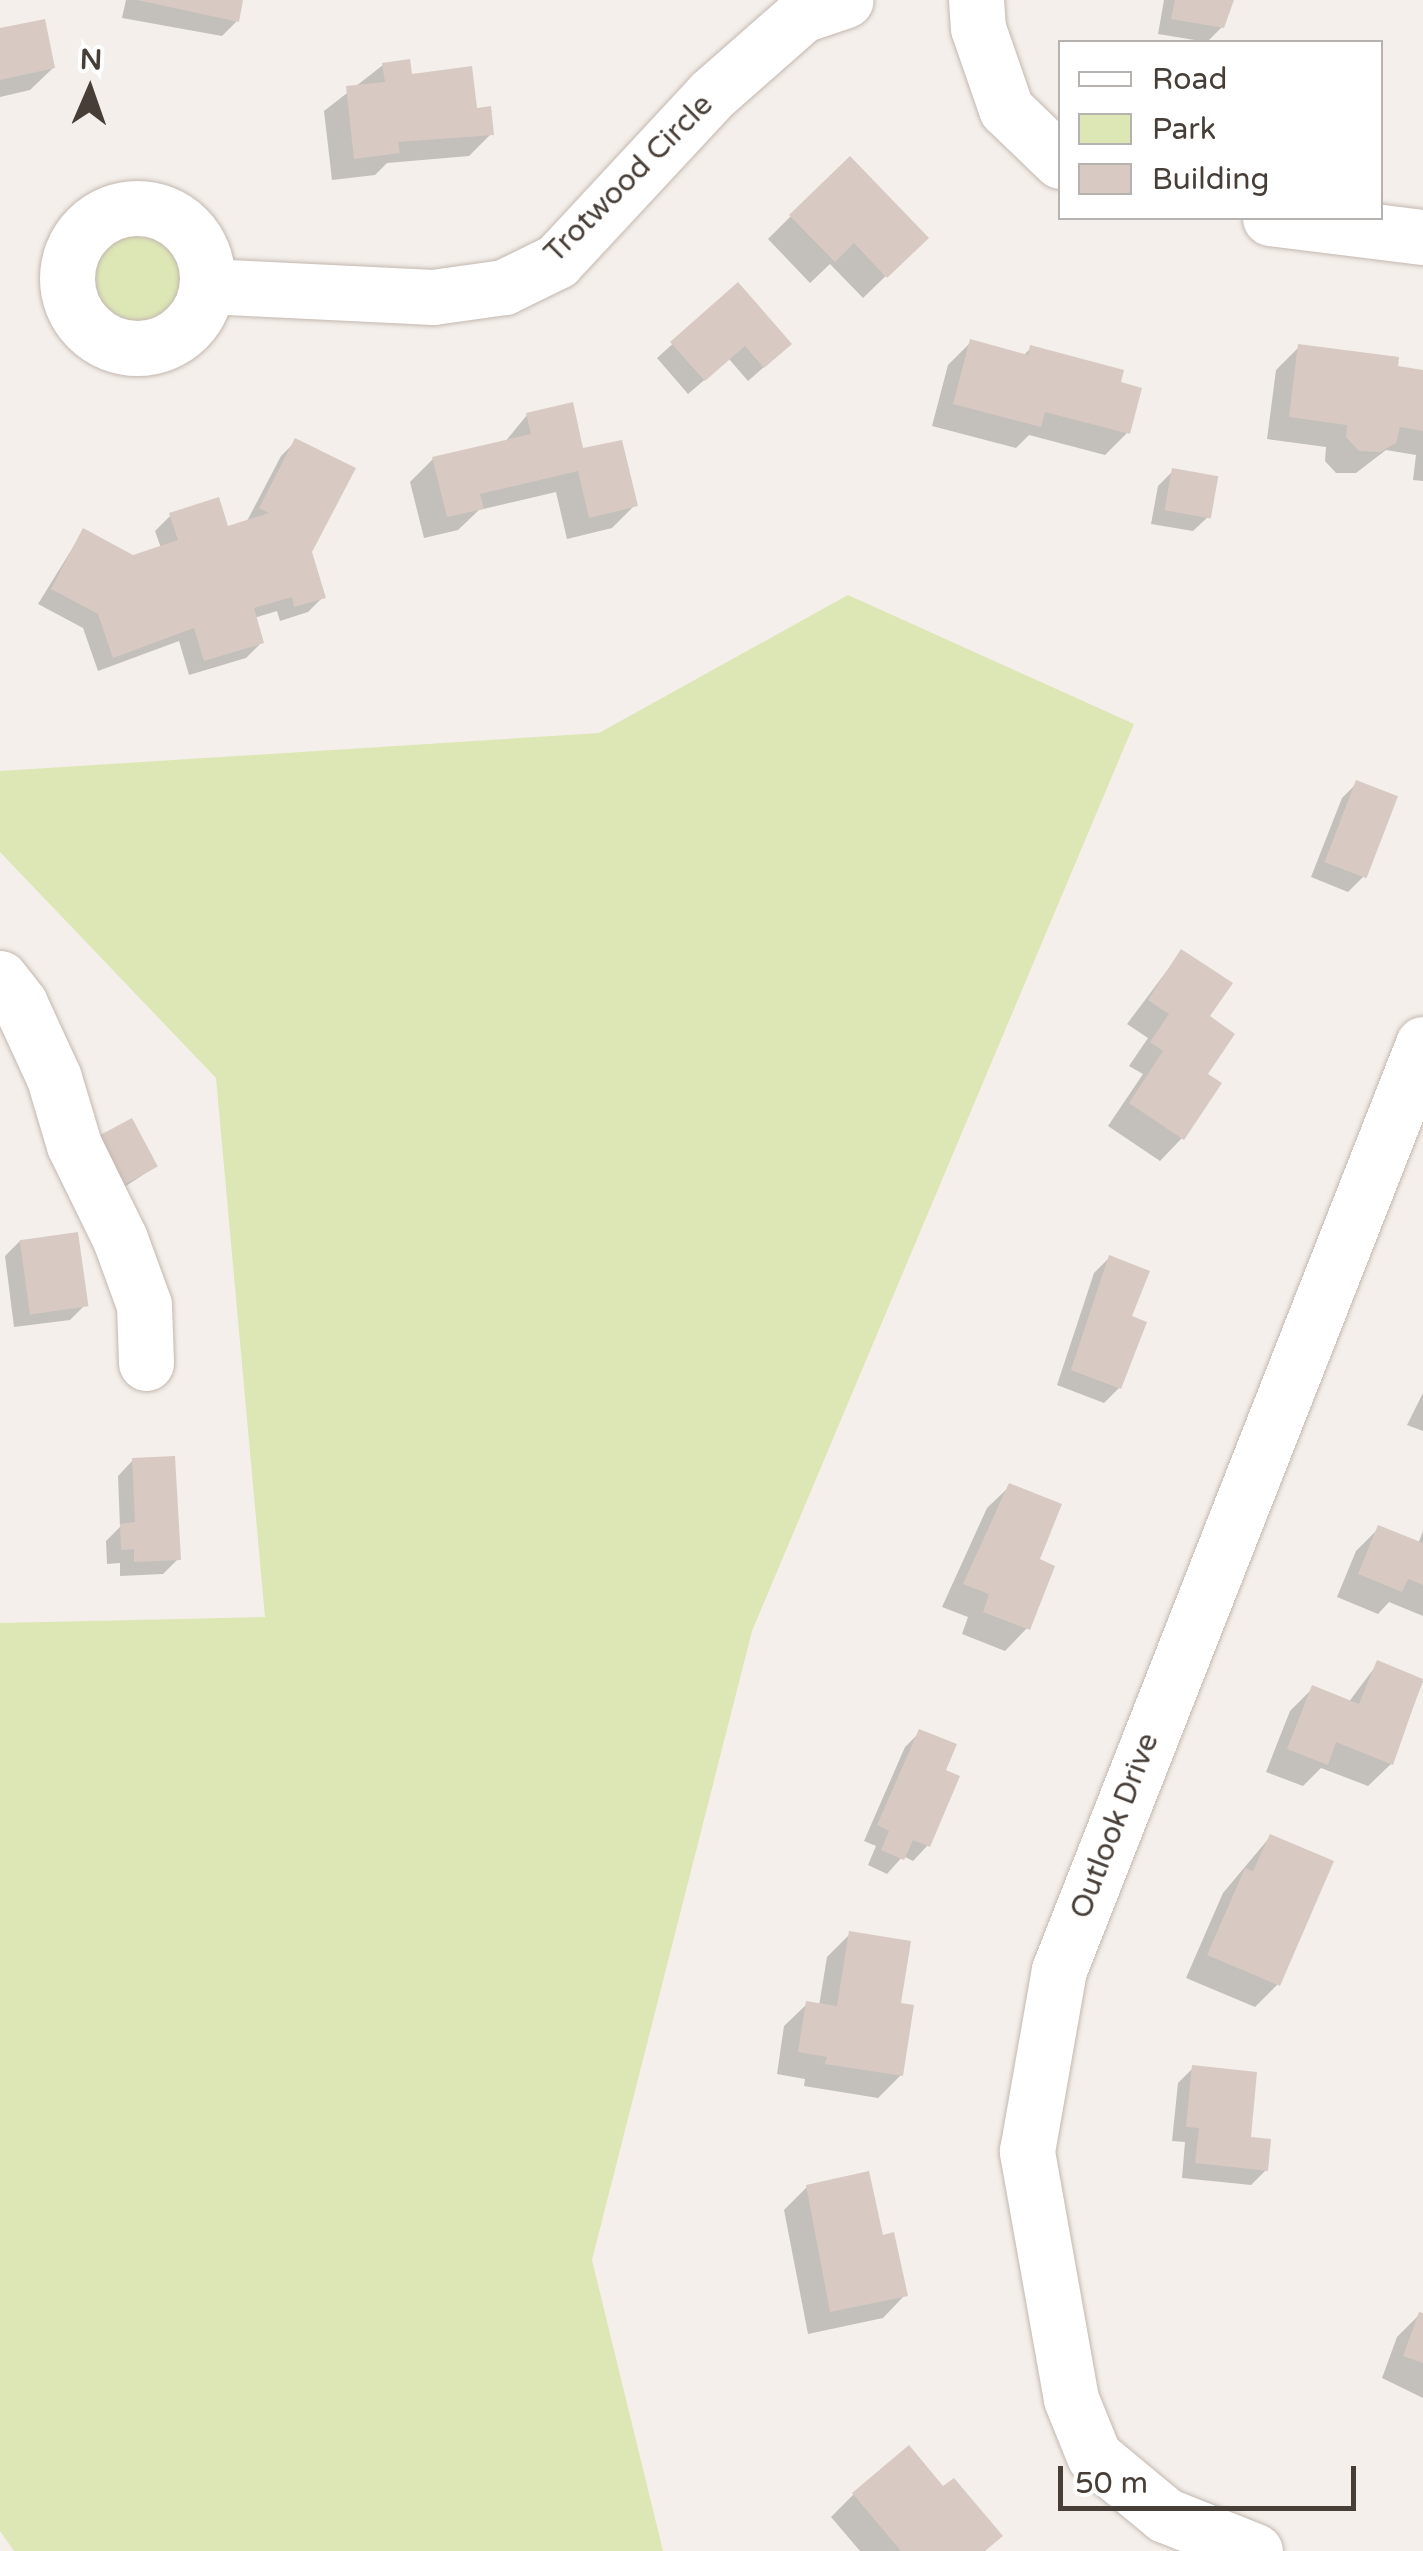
<!DOCTYPE html>
<style>
body{margin:0}
#map{position:relative;width:1423px;height:2551px;overflow:hidden;background:#f4efea;font-family:"Varela Round",sans-serif}
div>[style]{position:absolute}
[style*='--x']{left:calc(var(--x)*1px);top:calc(var(--y)*1px);width:calc(var(--w)*1px);rotate:calc(var(--a)*1deg)}
.green>*{inset:0;background:#dde7b5}
.round{border-radius:50%}
.shadow>*{inset:0;background:#0003}
.building>*{inset:0;background:#d8cac3;transform-origin:0 0}
.roads{filter:drop-shadow(0 0 2px #c3b7b0) drop-shadow(0 0 2px #c3b7b0)}
.minor>*{height:55px;margin:-27.5px;padding:0 27.5px;transform-origin:27.5px;border-radius:27.5px;background:#fff}
.minor>.ring{margin:-27.5px;padding:0;box-sizing:content-box;background:none;border:55px solid #fff;border-radius:50%}
span{translate:-50% -50%;white-space:nowrap;text-align:center;line-height:1.15;-webkit-text-stroke:8px #fff;paint-order:stroke}
.street-label{font-size:30px;color:#483e38}
.legend{position:absolute;left:1058px;top:40px;width:325px;height:180px;box-sizing:border-box;background:#fff;border:2px solid #b6b2af;margin:0;padding:12px 18px;list-style:none;font-size:30px;color:#483e38}
.legend li{display:flex;align-items:center;gap:20px;height:50px}
.legend b{width:50px;border:2px solid #b6b2af}
.north{position:absolute;left:40px;top:40px;width:100px;height:100px;-webkit-text-stroke:8px #fff;paint-order:stroke;rotate:2deg;font-size:28px;font-weight:700;line-height:40px;text-align:center;color:#483e38}
.north::after{content:'';display:block;margin:auto;width:35px;height:45px;background:#483e38;clip-path:polygon(50% 0,100% 100%,50% 72%,0 100%)}
.scale{position:absolute;left:1058px;top:2466px;width:298px;height:45px;box-sizing:border-box;border:5px solid #483e38;border-top:0;padding-left:12px;font-size:30px;line-height:35px;white-space:nowrap;color:#483e38;-webkit-text-stroke:8px #fff;paint-order:stroke}
</style>
<div id="map">
<div class="green">
<div class="round" style="left:89px;top:232px;width:92px;height:92px"></div>
<div style="clip-path:polygon(848px 595px,1134px 724px,752px 1631px,592px 2260px,663px 2551px,14px 2551px,0 2531px,0 1623px,265px 1617px,216px 1078px,0 852px,0 771px,599px 733px)"></div>
</div>
<div class="shadow">
<div style="clip-path:polygon(126px 0,241px 0,237px 21px,222px 36px,122px 18px)"></div>
<div style="clip-path:polygon(1164px 0,1231px 0,1222px 27px,1207px 42px,1158px 34px)"></div>
<div style="clip-path:polygon(0 31px,53px 68px,30px 90px,0 97px)"></div>
<div style="clip-path:polygon(383px 65px,474px 110px,491px 134px,469px 156px,387px 163px,375px 175px,332px 180px,324px 111px)"></div>
<div style="clip-path:polygon(791px 216px,925px 238px,863px 298px,830px 264px,810px 283px,768px 239px)"></div>
<div style="clip-path:polygon(738px 285px,773px 359px,748px 381px,729px 359px,688px 394px,657px 358px)"></div>
<div style="clip-path:polygon(971px 342px,1023px 356px,1031px 348px,1118px 384px,1128px 432px,1105px 455px,1029px 435px,1016px 448px,932px 426px,948px 365px)"></div>
<div style="clip-path:polygon(1299px 347px,1423px 372px,1423px 481px,1413px 480px,1416px 455px,1386px 450px,1356px 473px,1336px 473px,1325px 461px,1326px 447px,1267px 439px,1276px 370px)"></div>
<div style="clip-path:polygon(527px 415px,581px 451px,635px 505px,612px 528px,567px 539px,556px 492px,479px 510px,458px 530px,424px 538px,410px 482px,433px 459px,505px 442px)"></div>
<div style="clip-path:polygon(296px 441px,309px 552px,323px 597px,308px 612px,280px 621px,277px 611px,254px 618px,261px 643px,246px 658px,189px 675px,179px 641px,98px 671px,83px 628px,38px 604px,83px 531px,132px 557px,161px 548px,155px 531px,170px 516px,227px 529px,246px 523px,281px 456px)"></div>
<div style="clip-path:polygon(1173px 471px,1209px 516px,1193px 531px,1151px 524px,1158px 486px)"></div>
<div style="clip-path:polygon(1357px 783px,1363px 877px,1348px 892px,1311px 877px,1342px 798px)"></div>
<div style="clip-path:polygon(1181px 952px,1206px 1017px,1205px 1074px,1182px 1138px,1160px 1161px,1108px 1126px,1143px 1074px,1129px 1066px,1148px 1038px,1127px 1024px)"></div>
<div style="clip-path:polygon(79px 1156px,155px 1167px,103px 1201px)"></div>
<div style="clip-path:polygon(20px 1241px,85px 1305px,70px 1320px,14px 1327px,5px 1256px)"></div>
<div style="clip-path:polygon(1109px 1258px,1119px 1388px,1104px 1403px,1057px 1385px,1094px 1273px)"></div>
<div style="clip-path:polygon(1423px 1393px,1423px 1431px,1407px 1425px)"></div>
<div style="clip-path:polygon(133px 1460px,178px 1559px,163px 1574px,120px 1576px,120px 1563px,107px 1564px,106px 1541px,120px 1527px,118px 1476px)"></div>
<div style="clip-path:polygon(1010px 1486px,1036px 1561px,1027px 1628px,1005px 1651px,962px 1634px,968px 1617px,942px 1607px,987px 1508px)"></div>
<div style="clip-path:polygon(1379px 1528px,1418px 1544px,1423px 1531px,1423px 1616px,1389px 1602px,1378px 1614px,1337px 1597px,1356px 1551px)"></div>
<div style="clip-path:polygon(1378px 1663px,1423px 1681px,1391px 1764px,1368px 1786px,1321px 1768px,1303px 1786px,1266px 1772px,1290px 1711px,1313px 1688px,1348px 1703px)"></div>
<div style="clip-path:polygon(920px 1732px,942px 1771px,928px 1845px,913px 1861px,903px 1856px,887px 1874px,868px 1865px,876px 1846px,864px 1841px,905px 1747px)"></div>
<div style="clip-path:polygon(1270px 1837px,1278px 1984px,1255px 2007px,1186px 1978px,1223px 1893px)"></div>
<div style="clip-path:polygon(850px 1934px,898px 2005px,901px 2075px,878px 2098px,804px 2086px,805px 2079px,777px 2074px,784px 2026px,807px 2004px,819px 2006px,827px 1957px)"></div>
<div style="clip-path:polygon(1193px 2068px,1266px 2170px,1251px 2185px,1182px 2178px,1185px 2142px,1172px 2141px,1178px 2083px)"></div>
<div style="clip-path:polygon(807px 2187px,881px 2238px,905px 2295px,883px 2318px,808px 2334px,784px 2210px)"></div>
<div style="clip-path:polygon(1419px 2315px,1423px 2316px,1423px 2398px,1382px 2378px,1397px 2337px)"></div>
<div style="clip-path:polygon(854px 2494px,984px 2551px,860px 2551px,831px 2517px)"></div>
</div>
<div class="building">
<div style="clip-path:polygon(137px 0,243px 0,239px 22px)"></div>
<div style="clip-path:polygon(1175px 0,1234px 0,1224px 28px,1171px 19px)"></div>
<div style="clip-path:polygon(45px 19px,55px 68px,0 80px,0 28px)"></div>
<div style="clip-path:polygon(410px 59px,412px 74px,472px 66px,477px 108px,491px 106px,494px 135px,398px 142px,400px 153px,354px 159px,346px 86px,385px 82px,382px 63px)"></div>
<div style="clip-path:polygon(850px 156px,929px 238px,887px 278px,854px 243px,835px 262px,789px 215px)"></div>
<div style="clip-path:polygon(738px 282px,792px 344px,764px 368px,745px 346px,705px 381px,670px 342px)"></div>
<div style="clip-path:polygon(970px 339px,1028px 355px,1030px 345px,1124px 370px,1121px 382px,1142px 388px,1130px 434px,1045px 412px,1041px 427px,953px 404px)"></div>
<div style="clip-path:polygon(1298px 344px,1399px 357px,1398px 366px,1423px 370px,1423px 431px,1400px 427px,1396px 443px,1380px 452px,1359px 451px,1346px 437px,1347px 425px,1289px 417px)"></div>
<div style="clip-path:polygon(573px 402px,583px 448px,622px 440px,638px 506px,589px 518px,578px 471px,480px 494px,484px 509px,447px 517px,432px 457px,531px 434px,526px 413px)"></div>
<div style="clip-path:polygon(295px 438px,356px 468px,312px 552px,326px 598px,294px 607px,292px 597px,254px 608px,264px 643px,204px 661px,194px 628px,113px 658px,98px 614px,51px 589px,83px 528px,133px 555px,178px 540px,169px 513px,219px 497px,228px 526px,269px 513px,259px 508px)"></div>
<div style="left:1172px;top:468px;width:47px;height:43px;rotate:10deg"></div>
<div style="left:1356px;top:780px;width:45px;height:88px;rotate:21deg"></div>
<div style="clip-path:polygon(1181px 949px,1233px 983px,1210px 1016px,1235px 1034px,1208px 1074px,1222px 1083px,1184px 1140px,1129px 1103px,1163px 1051px,1150px 1042px,1169px 1014px,1148px 1000px)"></div>
<div style="left:132px;top:1118px;width:55px;height:45px;rotate:62deg"></div>
<div style="left:78px;top:1232px;width:75px;height:59px;rotate:82deg"></div>
<div style="clip-path:polygon(1109px 1255px,1150px 1271px,1132px 1316px,1147px 1322px,1121px 1389px,1071px 1370px)"></div>
<div style="clip-path:polygon(175px 1456px,181px 1560px,134px 1562px,134px 1549px,121px 1550px,120px 1524px,135px 1522px,132px 1458px)"></div>
<div style="clip-path:polygon(1009px 1483px,1062px 1504px,1040px 1559px,1055px 1566px,1030px 1630px,983px 1612px,989px 1594px,963px 1584px)"></div>
<div style="clip-path:polygon(1378px 1525px,1423px 1543px,1423px 1585px,1408px 1579px,1402px 1592px,1358px 1574px)"></div>
<div style="clip-path:polygon(1377px 1660px,1423px 1679px,1393px 1765px,1336px 1742px,1328px 1765px,1287px 1749px,1312px 1685px,1359px 1704px)"></div>
<div style="clip-path:polygon(919px 1729px,957px 1744px,946px 1770px,960px 1776px,930px 1847px,913px 1840px,904px 1860px,881px 1850px,889px 1831px,877px 1825px)"></div>
<div style="clip-path:polygon(1270px 1834px,1334px 1861px,1280px 1986px,1207px 1955px,1245px 1868px,1253px 1871px)"></div>
<div style="clip-path:polygon(849px 1931px,911px 1941px,901px 2003px,914px 2005px,903px 2076px,825px 2064px,827px 2057px,798px 2052px,806px 2001px,837px 2006px)"></div>
<div style="clip-path:polygon(1192px 2065px,1257px 2072px,1251px 2137px,1271px 2139px,1268px 2171px,1195px 2163px,1199px 2128px,1186px 2127px)"></div>
<div style="clip-path:polygon(869px 2171px,883px 2235px,894px 2232px,908px 2296px,830px 2312px,806px 2185px)"></div>
<div style="clip-path:polygon(1419px 2312px,1423px 2313px,1423px 2363px,1403px 2356px)"></div>
<div style="clip-path:polygon(909px 2445px,943px 2486px,954px 2478px,1003px 2536px,985px 2551px,901px 2551px,852px 2493px)"></div>
</div>
<div class="roads">
<div class="minor">
<div style="--x:976;--y:0;--w:28;--a:86"></div>
<div style="--x:978;--y:28;--w:86;--a:70.9"></div>
<div style="--x:1006;--y:109;--w:75;--a:43.9"></div>
<div class="ring" style="left:67px;top:208px;width:85px;height:85px"></div>
<div style="--x:1270;--y:218;--w:154;--a:7.1"></div>
<div style="--x:207;--y:286;--w:226;--a:2.8"></div>
<div style="--x:433;--y:297;--w:72;--a:-8"></div>
<div style="--x:504;--y:287;--w:59;--a:-26.1"></div>
<div style="--x:557;--y:261;--w:226;--a:-47.1"></div>
<div style="--x:711;--y:95;--w:121;--a:-41.3"></div>
<div style="--x:802;--y:15;--w:46;--a:-18.8"></div>
<div style="--x:0;--y:978;--w:33;--a:52"></div>
<div style="--x:20;--y:1004;--w:81;--a:65.3"></div>
<div style="--x:54;--y:1078;--w:70;--a:73.4"></div>
<div style="--x:74;--y:1145;--w:105;--a:63.9"></div>
<div style="--x:120;--y:1239;--w:70;--a:70"></div>
<div style="--x:144;--y:1305;--w:58;--a:88"></div>
<div style="--x:1255;--y:2551;--w:97;--a:-158.2"></div>
<div style="--x:1165;--y:2515;--w:92;--a:-140.3"></div>
<div style="--x:1094;--y:2456;--w:61;--a:-112"></div>
<div style="--x:1071;--y:2399;--w:252;--a:-100.1"></div>
<div style="--x:1027;--y:2151;--w:184;--a:-80"></div>
<div style="--x:1059;--y:1970;--w:995;--a:-68.54"></div>
</div>
</div>
<div class="street-label">
<span style="left:629px;top:179px;rotate:-45deg">Trotwood Circle</span>
<span style="left:1115px;top:1826px;rotate:-69deg">Outlook Drive</span>
</div>
<ul class="legend">
<li><b style="height:12px;background:#fff"></b>Road</li>
<li><b style="height:28px;background:#dde7b5"></b>Park</li>
<li><b style="height:28px;background:#d8cac3"></b>Building</li>
</ul>
<div class="north">N</div>
<div class="scale">50 m</div>
</div>
